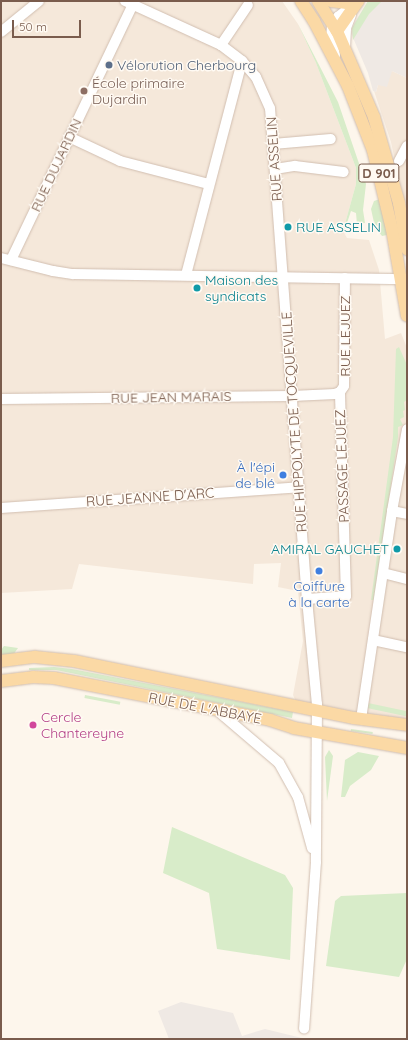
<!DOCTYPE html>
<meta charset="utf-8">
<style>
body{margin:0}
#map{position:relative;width:408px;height:1040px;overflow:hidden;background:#fdf6ec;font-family:Quicksand,sans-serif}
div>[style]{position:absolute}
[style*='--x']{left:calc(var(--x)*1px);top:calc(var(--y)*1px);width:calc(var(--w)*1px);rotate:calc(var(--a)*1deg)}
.residential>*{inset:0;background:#f5e8da}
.industrial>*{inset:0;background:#efe9e4}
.green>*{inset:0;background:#d8ecc9;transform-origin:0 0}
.roads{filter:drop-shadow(0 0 1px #d1beb0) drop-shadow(0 0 1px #d1beb0)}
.minor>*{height:10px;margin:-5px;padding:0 5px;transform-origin:5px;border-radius:5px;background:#fff}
.major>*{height:12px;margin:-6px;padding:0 6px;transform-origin:6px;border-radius:6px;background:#fbd9a5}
.dots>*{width:11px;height:11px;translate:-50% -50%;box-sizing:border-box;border:2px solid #fffaf3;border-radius:50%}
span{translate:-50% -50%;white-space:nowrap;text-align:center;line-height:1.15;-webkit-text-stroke:3px #fffaf3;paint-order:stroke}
.shield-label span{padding:1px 3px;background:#fffaf3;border:1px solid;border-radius:3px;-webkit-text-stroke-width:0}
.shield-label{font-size:13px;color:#7a5c4d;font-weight:700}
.service-label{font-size:14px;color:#4e5e75}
.left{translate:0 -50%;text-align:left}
.education-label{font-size:14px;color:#785e54}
.street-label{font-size:14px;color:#7a5c4d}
.culture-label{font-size:14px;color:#0d838f}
.right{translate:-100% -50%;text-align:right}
.shop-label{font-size:14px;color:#366cbe}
.hotel-label{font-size:14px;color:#b23c85}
.frame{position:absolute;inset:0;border:2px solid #7a5c4d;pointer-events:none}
.scale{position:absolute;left:12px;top:20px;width:69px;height:18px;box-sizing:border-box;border:2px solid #7a5c4d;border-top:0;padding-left:5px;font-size:12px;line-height:14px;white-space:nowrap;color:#7a5c4d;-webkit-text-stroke:3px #fffaf3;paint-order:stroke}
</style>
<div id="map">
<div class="residential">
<div style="clip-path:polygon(1px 1px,282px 1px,298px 24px,316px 63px,356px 168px,356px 184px,343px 231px,347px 238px,369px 240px,379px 270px,385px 339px,401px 333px,407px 348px,407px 725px,298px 706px,293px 695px,303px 641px,298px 591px,278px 587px,281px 563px,254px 564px,253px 584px,79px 564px,72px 589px,1px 593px)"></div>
<div style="clip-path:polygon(392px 71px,407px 78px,407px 218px,391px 142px,374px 91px,376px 92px,378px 85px)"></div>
</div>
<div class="industrial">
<div style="clip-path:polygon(368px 1px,407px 1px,407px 78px,392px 71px,387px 87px,378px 85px,376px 92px,373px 91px,368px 73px,351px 33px,354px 23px)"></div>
<div style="clip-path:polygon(181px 1002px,233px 1013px,242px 1036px,265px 1029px,306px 1039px,169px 1039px,158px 1011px)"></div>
</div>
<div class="green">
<div style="clip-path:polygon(368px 1px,382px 1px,369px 14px,353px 40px,352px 28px)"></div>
<div style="clip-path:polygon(298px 24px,338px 102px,366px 184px,363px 210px,365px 223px,357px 224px,356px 213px,351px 211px,344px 232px,347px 236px,343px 231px,356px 184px,356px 168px,316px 63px)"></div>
<div style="clip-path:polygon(380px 199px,387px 235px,382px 236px,375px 227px,371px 209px,374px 201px)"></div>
<div style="clip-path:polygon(399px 347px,407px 365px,407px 400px,404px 402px,405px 410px,403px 411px,404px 417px,400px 419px,403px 425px,398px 427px,398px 437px,374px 600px,371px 600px,393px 437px,396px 349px)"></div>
<div style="clip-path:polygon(4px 646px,18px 648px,13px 655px,1px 658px,1px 650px)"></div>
<div style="clip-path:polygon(54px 667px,72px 669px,293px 712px,292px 718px,56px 670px,29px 670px,29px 668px)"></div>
<div style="left:85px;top:695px;width:36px;height:3px;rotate:11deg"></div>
<div style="left:368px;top:703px;width:40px;height:5px;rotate:12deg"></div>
<div style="left:351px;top:729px;width:22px;height:2px;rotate:8deg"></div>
<div style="clip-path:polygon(329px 750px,333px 756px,327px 801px,325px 757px)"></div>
<div style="clip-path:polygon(358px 752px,379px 756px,371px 770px,350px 786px,345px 797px,341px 797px,345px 760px)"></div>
<div style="clip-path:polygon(172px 827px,285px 875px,293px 888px,290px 960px,217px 949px,209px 893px,163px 873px)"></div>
<div style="clip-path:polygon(407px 893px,407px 959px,399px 977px,326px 966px,335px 901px,341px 896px)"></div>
</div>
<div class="roads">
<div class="minor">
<div style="--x:125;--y:1;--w:106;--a:24.6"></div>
<div style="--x:221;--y:45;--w:26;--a:37"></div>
<div style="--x:242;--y:61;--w:21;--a:49"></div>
<div style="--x:256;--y:77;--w:34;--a:66"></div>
<div style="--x:270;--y:108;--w:492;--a:85.7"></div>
<div style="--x:307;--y:599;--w:105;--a:84.6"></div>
<div style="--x:317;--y:704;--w:158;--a:90.4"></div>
<div style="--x:316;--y:862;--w:167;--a:94.1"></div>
<div style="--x:1;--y:32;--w:49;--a:-39.2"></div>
<div style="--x:221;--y:45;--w:48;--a:-56"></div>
<div style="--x:345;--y:48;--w:20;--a:-87"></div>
<div style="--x:346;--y:28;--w:14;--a:-69"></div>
<div style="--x:335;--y:55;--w:17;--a:-103"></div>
<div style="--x:331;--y:38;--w:11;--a:-85"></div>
<div style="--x:332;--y:27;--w:12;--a:-59"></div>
<div style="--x:338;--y:17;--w:19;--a:-39"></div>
<div style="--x:69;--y:137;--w:56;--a:25.2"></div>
<div style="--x:120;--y:161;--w:92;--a:14.5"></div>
<div style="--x:273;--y:144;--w:58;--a:-4.9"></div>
<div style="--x:399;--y:161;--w:17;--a:-62"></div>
<div style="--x:275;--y:169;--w:20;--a:-9"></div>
<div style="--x:295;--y:166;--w:49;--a:7"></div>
<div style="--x:1;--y:258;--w:54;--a:14"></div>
<div style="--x:53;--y:271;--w:20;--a:9"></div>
<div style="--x:73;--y:274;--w:334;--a:0.9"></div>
<div style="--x:11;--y:260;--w:284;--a:-64.5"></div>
<div style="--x:186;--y:275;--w:221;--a:-75.3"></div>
<div style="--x:340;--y:392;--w:7;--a:-56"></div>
<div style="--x:344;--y:386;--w:108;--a:-89.5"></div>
<div style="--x:1;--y:399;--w:291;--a:-0.6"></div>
<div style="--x:292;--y:396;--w:43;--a:-2.7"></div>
<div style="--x:335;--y:394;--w:5;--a:-22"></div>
<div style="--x:1;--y:508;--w:299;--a:-4"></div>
<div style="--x:392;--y:511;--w:15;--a:11"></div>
<div style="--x:383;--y:573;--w:25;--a:14"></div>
<div style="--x:307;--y:599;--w:39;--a:-4"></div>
<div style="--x:346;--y:596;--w:204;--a:-91.7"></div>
<div style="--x:373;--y:640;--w:35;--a:12"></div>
<div style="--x:218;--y:711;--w:80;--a:40.4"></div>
<div style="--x:279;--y:763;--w:39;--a:61"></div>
<div style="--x:298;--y:797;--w:53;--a:74.6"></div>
<div style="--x:361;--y:719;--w:210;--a:-81.5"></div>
<div style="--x:392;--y:511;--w:83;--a:-79.6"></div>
</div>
<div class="major">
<div style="--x:301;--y:1;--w:24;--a:57"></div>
<div style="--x:314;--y:21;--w:73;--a:62.4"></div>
<div style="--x:348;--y:86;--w:69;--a:68.7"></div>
<div style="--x:373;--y:150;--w:81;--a:76.5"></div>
<div style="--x:392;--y:229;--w:88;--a:80.2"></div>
<div style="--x:318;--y:1;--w:36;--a:58"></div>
<div style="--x:337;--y:31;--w:94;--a:66.7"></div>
<div style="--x:374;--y:117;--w:90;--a:73.8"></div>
<div style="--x:399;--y:203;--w:47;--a:80.1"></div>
<div style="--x:331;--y:1;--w:16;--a:7"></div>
<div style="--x:347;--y:3;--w:11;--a:-10"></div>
<div style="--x:337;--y:31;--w:37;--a:-55"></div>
<div style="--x:1;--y:661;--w:34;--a:-7"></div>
<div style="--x:35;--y:657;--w:39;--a:6"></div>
<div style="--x:74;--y:661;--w:286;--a:11.5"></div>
<div style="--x:354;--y:718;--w:53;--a:7.5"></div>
<div style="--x:1;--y:681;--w:32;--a:-7"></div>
<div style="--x:33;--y:677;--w:21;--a:3"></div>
<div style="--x:54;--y:678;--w:220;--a:11"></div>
<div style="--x:270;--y:720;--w:25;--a:18"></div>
<div style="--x:294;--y:728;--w:115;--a:10"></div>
</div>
</div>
<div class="dots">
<div style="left:109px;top:65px;background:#5c6f8a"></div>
<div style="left:84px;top:91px;background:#8d6e63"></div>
<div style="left:288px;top:227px;background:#0f9aa8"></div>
<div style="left:197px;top:288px;background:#0f9aa8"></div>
<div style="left:283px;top:475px;background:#3f7fe0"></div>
<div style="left:397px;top:549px;background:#0f9aa8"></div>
<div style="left:319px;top:571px;background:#3f7fe0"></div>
<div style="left:33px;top:725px;background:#d1479c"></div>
</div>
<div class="shield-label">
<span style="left:379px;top:173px">D 901</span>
</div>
<div class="service-label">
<span class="left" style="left:117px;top:65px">Vélorution Cherbourg</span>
</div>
<div class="education-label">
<span class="left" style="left:92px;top:91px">École primaire<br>Dujardin</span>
</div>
<div class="street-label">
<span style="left:274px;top:159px;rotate:-94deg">RUE ASSELIN</span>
<span style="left:56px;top:165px;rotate:-65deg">RUE DUJARDIN</span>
<span style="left:345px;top:336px;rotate:-90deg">RUE LEJUEZ</span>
<span style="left:171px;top:397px;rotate:-1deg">RUE JEAN MARAIS</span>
<span style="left:294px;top:422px;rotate:-94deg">RUE HIPPOLYTE DE TOCQUEVILLE</span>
<span style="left:342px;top:466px;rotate:-92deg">PASSAGE LEJUEZ</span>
<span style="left:150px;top:497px;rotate:-4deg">RUE JEANNE D'ARC</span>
<span style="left:205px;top:708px;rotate:11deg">RUE DE L'ABBAYE</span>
</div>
<div class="culture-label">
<span class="left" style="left:296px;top:227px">RUE ASSELIN</span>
<span class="left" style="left:205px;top:288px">Maison des<br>syndicats</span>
<span class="right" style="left:389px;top:549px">AMIRAL GAUCHET</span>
</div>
<div class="shop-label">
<span class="right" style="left:275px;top:475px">À l'épi<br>de blé</span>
<span style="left:319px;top:594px">Coiffure<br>à la carte</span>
</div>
<div class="hotel-label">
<span class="left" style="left:41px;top:725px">Cercle<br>Chantereyne</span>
</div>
<div class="frame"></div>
<div class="scale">50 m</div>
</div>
